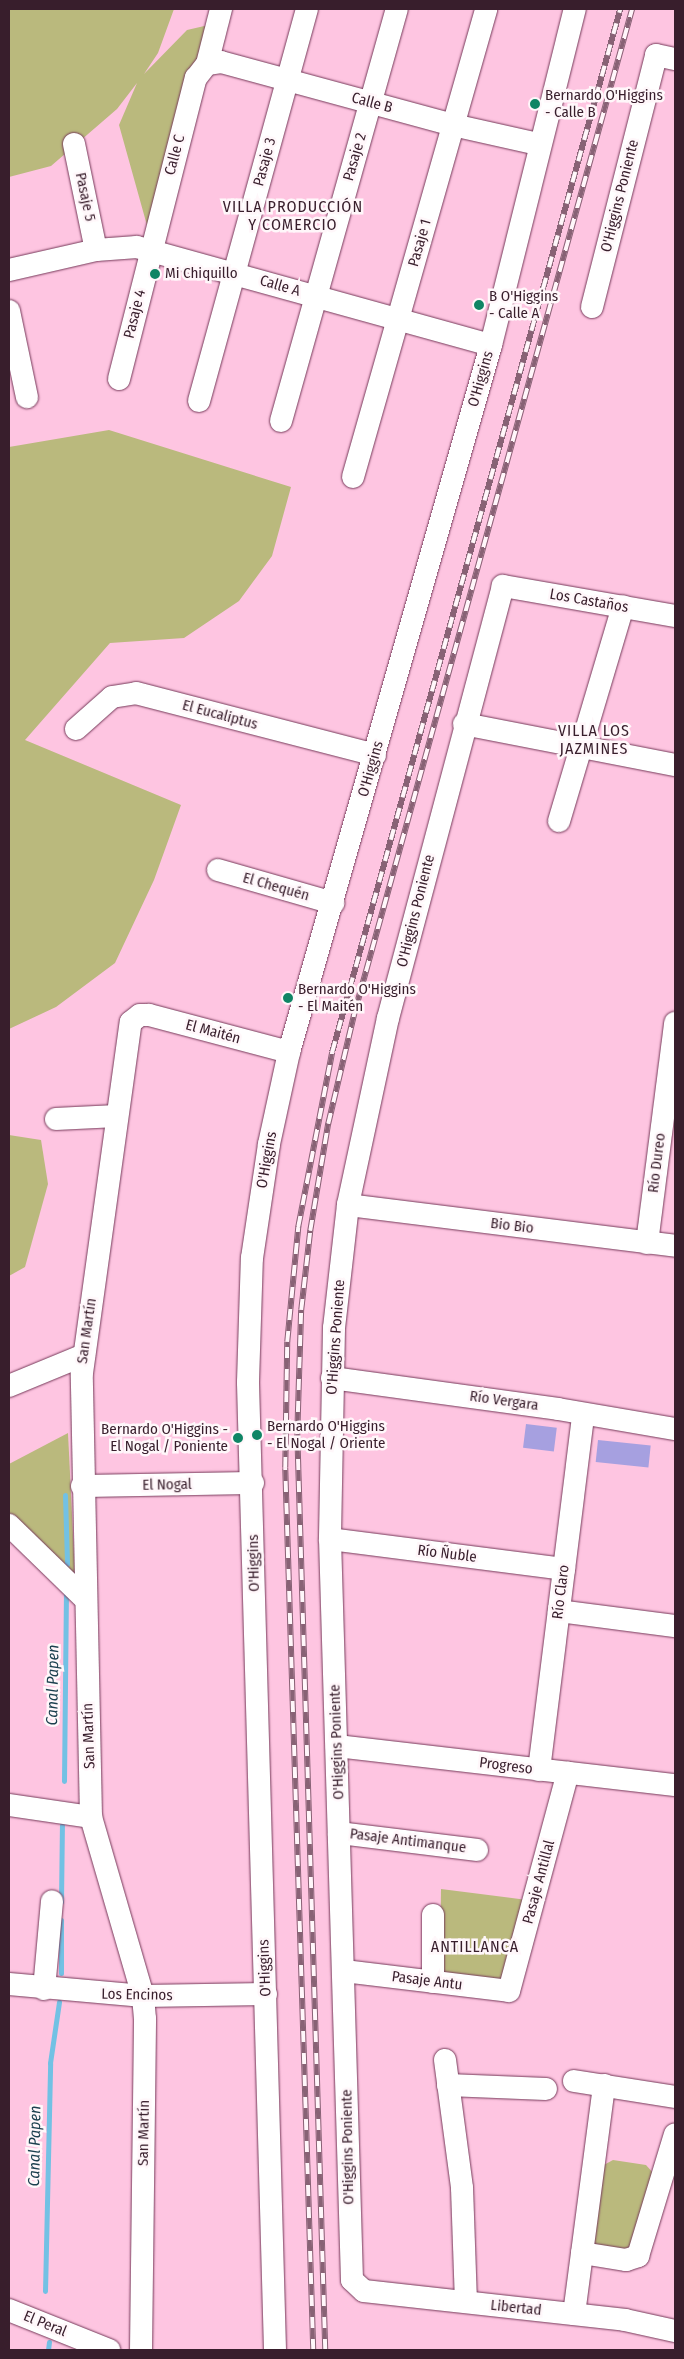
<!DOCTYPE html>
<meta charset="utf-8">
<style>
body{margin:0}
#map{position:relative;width:684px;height:2359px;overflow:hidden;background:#fec5e1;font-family:"Fira Sans Condensed",sans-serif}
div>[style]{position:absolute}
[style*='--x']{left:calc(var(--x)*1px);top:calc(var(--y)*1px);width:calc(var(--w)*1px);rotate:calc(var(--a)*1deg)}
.green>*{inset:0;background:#bab97d}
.stream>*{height:5px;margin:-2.5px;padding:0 2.5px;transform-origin:2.5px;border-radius:2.5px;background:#72c1e4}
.building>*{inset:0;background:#a6a0e0;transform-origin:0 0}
.roads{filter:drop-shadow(0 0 1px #763a5a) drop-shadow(0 0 1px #763a5a)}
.minor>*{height:22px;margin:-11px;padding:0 11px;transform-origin:11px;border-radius:11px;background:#fff}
.rail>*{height:5.5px;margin-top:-2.75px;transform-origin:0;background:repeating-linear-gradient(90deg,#fff7fa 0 11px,#886275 0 22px);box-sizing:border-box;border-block:1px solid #886275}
.dots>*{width:14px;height:14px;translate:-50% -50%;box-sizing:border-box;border:2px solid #fff7fa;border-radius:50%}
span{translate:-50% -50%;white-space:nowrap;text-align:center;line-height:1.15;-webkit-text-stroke:5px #fff7fa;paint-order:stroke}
.poi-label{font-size:15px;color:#381e2c}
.left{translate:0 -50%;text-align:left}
.right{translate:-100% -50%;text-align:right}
.street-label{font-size:15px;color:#381e2c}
.neighbourhood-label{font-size:16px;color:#381e2c;letter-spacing:1px}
.water-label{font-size:16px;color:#1c404f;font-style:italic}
.frame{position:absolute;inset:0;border:10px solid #381e2c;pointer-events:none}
</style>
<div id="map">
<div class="green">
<div style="clip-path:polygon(9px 9px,174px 9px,158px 53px,144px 74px,187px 30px,213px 24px,206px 49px,193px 64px,148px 229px,119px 125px,137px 83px,117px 109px,51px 166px,9px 177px)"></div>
<div style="clip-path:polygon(109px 430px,291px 487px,272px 556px,239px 601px,184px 638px,110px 643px,25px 740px,181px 805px,154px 880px,115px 963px,56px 1007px,9px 1029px,9px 447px)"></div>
<div style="clip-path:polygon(9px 1135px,41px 1140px,48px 1184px,25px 1267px,9px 1276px)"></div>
<div style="clip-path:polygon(68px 1433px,75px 1576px,9px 1515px,9px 1464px)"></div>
<div style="clip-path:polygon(441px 1889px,527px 1900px,509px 1980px,449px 1981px,440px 1970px)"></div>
<div style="clip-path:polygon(613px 2160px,646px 2165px,654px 2174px,629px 2250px,593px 2245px,600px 2167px)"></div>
</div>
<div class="stream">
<div style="--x:65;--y:1495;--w:69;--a:88.3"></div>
<div style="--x:64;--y:1781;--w:189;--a:-89.4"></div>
<div style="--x:61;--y:1902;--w:77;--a:-89.3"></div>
<div style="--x:61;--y:1973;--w:53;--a:-90"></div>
<div style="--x:45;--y:2291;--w:228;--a:-88.7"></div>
<div style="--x:50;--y:2063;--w:62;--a:-81.6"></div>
<div style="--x:48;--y:2350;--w:8;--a:-83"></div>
</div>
<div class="building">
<div style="left:526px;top:1424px;width:31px;height:24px;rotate:7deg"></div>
<div style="left:598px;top:1440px;width:53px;height:22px;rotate:6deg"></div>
</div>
<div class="roads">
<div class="minor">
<div style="--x:207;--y:64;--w:57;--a:-75.7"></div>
<div style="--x:74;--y:144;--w:108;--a:78.3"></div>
<div style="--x:9;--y:270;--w:89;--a:-12.9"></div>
<div style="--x:96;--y:250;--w:41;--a:-4.2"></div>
<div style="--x:137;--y:247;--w:367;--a:15.5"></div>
<div style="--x:592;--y:307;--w:260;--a:-75.7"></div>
<div style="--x:656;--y:55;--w:19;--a:12"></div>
<div style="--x:9;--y:311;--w:88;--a:78.2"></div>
<div style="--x:119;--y:379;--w:311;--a:-75.7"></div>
<div style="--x:196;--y:78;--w:18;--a:-52"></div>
<div style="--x:207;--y:64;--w:14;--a:-8"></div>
<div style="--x:221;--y:62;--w:240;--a:15.2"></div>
<div style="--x:453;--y:125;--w:87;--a:12.6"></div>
<div style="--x:199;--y:401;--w:407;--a:-74.6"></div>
<div style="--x:281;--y:421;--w:428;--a:-74.3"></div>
<div style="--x:353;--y:477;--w:487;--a:-74.1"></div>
<div style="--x:675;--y:616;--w:175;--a:-170.1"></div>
<div style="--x:503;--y:586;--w:447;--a:104.9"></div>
<div style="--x:388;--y:1018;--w:191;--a:102.1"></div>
<div style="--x:348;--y:1205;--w:124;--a:96.5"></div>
<div style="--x:334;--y:1328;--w:211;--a:91.1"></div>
<div style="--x:330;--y:1539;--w:741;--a:88.3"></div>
<div style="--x:352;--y:2280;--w:16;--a:43"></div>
<div style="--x:364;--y:2291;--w:263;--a:6.3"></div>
<div style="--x:625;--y:2320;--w:51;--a:12.4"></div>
<div style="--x:464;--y:724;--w:215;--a:11"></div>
<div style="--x:76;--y:729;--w:48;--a:-41.6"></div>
<div style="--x:112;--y:697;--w:24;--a:-9"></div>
<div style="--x:136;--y:693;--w:247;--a:14.5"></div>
<div style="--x:559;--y:821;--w:224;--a:-73.4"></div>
<div style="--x:218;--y:870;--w:120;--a:16"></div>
<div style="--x:56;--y:1119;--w:60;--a:-2.9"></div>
<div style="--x:348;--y:1205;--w:330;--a:7.1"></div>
<div style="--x:647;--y:1243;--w:222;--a:-82.7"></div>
<div style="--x:332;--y:1378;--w:228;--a:7.8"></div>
<div style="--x:558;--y:1409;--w:119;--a:9.7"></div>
<div style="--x:9;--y:1386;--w:81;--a:-22.5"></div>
<div style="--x:82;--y:1486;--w:171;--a:-1"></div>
<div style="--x:9;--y:1525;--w:106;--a:44.2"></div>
<div style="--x:330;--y:1539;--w:236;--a:7.3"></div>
<div style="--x:559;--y:1611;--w:117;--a:7.4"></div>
<div style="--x:337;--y:1746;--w:340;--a:6.6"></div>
<div style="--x:539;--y:1770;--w:358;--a:-82.9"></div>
<div style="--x:9;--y:1805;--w:83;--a:8.3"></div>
<div style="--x:339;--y:1833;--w:139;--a:7"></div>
<div style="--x:344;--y:1971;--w:166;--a:6.9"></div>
<div style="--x:509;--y:1991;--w:226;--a:-74.9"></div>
<div style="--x:433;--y:1982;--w:67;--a:-90"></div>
<div style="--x:9;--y:1984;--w:135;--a:5.1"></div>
<div style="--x:143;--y:1996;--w:123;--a:-0.9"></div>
<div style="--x:44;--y:1989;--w:88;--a:-84.8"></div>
<div style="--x:445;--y:2060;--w:129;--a:82.4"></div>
<div style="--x:462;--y:2188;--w:114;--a:88"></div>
<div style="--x:574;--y:2081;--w:102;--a:9"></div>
<div style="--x:448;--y:2085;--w:98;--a:2.3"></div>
<div style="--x:582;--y:2253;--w:45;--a:9"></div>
<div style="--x:626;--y:2260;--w:13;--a:-18"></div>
<div style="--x:638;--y:2256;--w:127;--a:-73.1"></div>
<div style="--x:9;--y:2310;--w:108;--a:21.8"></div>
<div style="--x:574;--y:2314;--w:231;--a:-82.5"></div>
<div style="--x:141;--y:2350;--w:331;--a:-89.3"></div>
<div style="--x:145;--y:2019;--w:23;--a:-95"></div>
<div style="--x:143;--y:1996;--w:186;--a:-106.2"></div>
<div style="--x:91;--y:1817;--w:444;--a:-91.2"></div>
<div style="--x:82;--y:1373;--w:354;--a:-82.1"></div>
<div style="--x:131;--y:1022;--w:11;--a:-38"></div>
<div style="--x:140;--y:1015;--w:9;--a:0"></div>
<div style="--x:149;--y:1015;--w:145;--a:14.8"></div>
<div style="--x:275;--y:2350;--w:968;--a:-91.6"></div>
<div style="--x:248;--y:1382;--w:124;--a:-88.2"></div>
<div style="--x:252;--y:1258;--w:115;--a:-81.5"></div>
<div style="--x:269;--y:1144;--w:94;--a:-77.7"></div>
<div style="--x:289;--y:1052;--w:735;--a:-74.05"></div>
<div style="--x:491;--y:345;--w:346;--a:-76"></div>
</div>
</div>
<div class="rail">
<div style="--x:313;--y:2350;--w:882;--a:-91.82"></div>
<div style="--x:285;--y:1468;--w:126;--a:-89.1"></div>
<div style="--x:287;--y:1342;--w:116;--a:-84.5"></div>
<div style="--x:298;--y:1227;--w:178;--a:-79"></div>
<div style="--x:332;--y:1052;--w:1082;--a:-74.56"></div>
<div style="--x:325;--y:2350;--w:916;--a:-91.75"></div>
<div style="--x:297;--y:1434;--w:124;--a:-88.2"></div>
<div style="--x:301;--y:1310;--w:80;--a:-83.5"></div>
<div style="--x:310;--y:1231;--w:109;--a:-80.5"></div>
<div style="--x:328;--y:1124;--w:113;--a:-76.7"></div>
<div style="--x:354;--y:1014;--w:1043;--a:-74.54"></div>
</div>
<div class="dots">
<div style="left:535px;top:104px;background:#108565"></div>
<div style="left:155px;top:274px;background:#108565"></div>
<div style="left:479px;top:305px;background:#108565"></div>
<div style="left:288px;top:998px;background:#108565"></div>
<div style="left:257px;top:1435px;background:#108565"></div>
<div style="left:238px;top:1438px;background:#108565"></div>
</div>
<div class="poi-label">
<span class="left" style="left:545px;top:104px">Bernardo O'Higgins<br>- Calle B</span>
<span class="left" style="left:165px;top:274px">Mi Chiquillo</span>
<span class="left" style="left:489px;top:305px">B O'Higgins<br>- Calle A</span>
<span class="left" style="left:298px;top:998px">Bernardo O'Higgins<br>- El Maitén</span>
<span class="left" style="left:267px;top:1435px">Bernardo O'Higgins<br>- El Nogal / Oriente</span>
<span class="right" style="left:228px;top:1438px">Bernardo O'Higgins -<br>El Nogal / Poniente</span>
</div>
<div class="street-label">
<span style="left:372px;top:103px;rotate:15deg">Calle B</span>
<span style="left:175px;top:155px;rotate:-75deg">Calle C</span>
<span style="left:355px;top:157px;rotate:-74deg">Pasaje 2</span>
<span style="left:265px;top:162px;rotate:-75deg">Pasaje 3</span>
<span style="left:620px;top:196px;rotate:-76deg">O'Higgins Poniente</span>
<span style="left:85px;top:197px;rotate:78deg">Pasaje 5</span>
<span style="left:420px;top:243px;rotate:-74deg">Pasaje 1</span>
<span style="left:280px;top:286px;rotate:16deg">Calle A</span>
<span style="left:135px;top:314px;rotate:-76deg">Pasaje 4</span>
<span style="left:481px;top:379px;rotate:-74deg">O'Higgins</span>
<span style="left:589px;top:601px;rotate:10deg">Los Castaños</span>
<span style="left:220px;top:715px;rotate:15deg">El Eucaliptus</span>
<span style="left:371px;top:769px;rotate:-74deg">O'Higgins</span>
<span style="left:276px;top:887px;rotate:16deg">El Chequén</span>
<span style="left:416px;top:911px;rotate:-76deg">O'Higgins Poniente</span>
<span style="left:213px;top:1032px;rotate:15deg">El Maitén</span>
<span style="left:267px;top:1160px;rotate:-80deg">O'Higgins</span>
<span style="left:657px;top:1163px;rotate:-83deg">Río Dureo</span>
<span style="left:512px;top:1226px;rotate:7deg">Bio Bio</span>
<span style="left:87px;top:1331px;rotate:-82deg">San Martín</span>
<span style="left:336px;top:1337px;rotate:-86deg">O'Higgins Poniente</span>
<span style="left:504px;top:1401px;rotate:8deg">Río Vergara</span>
<span style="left:167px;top:1485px;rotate:-1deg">El Nogal</span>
<span style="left:447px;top:1554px;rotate:7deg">Río Ñuble</span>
<span style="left:254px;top:1563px;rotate:-91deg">O'Higgins</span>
<span style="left:561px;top:1592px;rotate:-83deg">Río Claro</span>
<span style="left:89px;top:1736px;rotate:-92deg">San Martín</span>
<span style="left:337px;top:1742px;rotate:-92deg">O'Higgins Poniente</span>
<span style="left:506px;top:1766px;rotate:7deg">Progreso</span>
<span style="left:408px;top:1841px;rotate:7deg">Pasaje Antimanque</span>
<span style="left:539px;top:1882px;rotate:-75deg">Pasaje Antillal</span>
<span style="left:265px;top:1968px;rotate:-92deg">O'Higgins</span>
<span style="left:427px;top:1981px;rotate:7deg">Pasaje Antu</span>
<span style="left:137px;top:1995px;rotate:1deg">Los Encinos</span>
<span style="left:144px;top:2133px;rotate:-89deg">San Martín</span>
<span style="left:348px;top:2147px;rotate:-91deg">O'Higgins Poniente</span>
<span style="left:516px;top:2308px;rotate:6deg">Libertad</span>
<span style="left:45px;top:2324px;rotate:22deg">El Peral</span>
</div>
<div class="neighbourhood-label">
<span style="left:293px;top:216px">VILLA PRODUCCIÓN<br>Y COMERCIO</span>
<span style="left:594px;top:740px">VILLA LOS<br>JAZMINES</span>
<span style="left:475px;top:1947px">ANTILLANCA</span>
</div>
<div class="water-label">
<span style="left:53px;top:1685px;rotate:-89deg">Canal Papen</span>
<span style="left:35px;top:2146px;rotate:-89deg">Canal Papen</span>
</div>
<div class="frame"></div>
</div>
